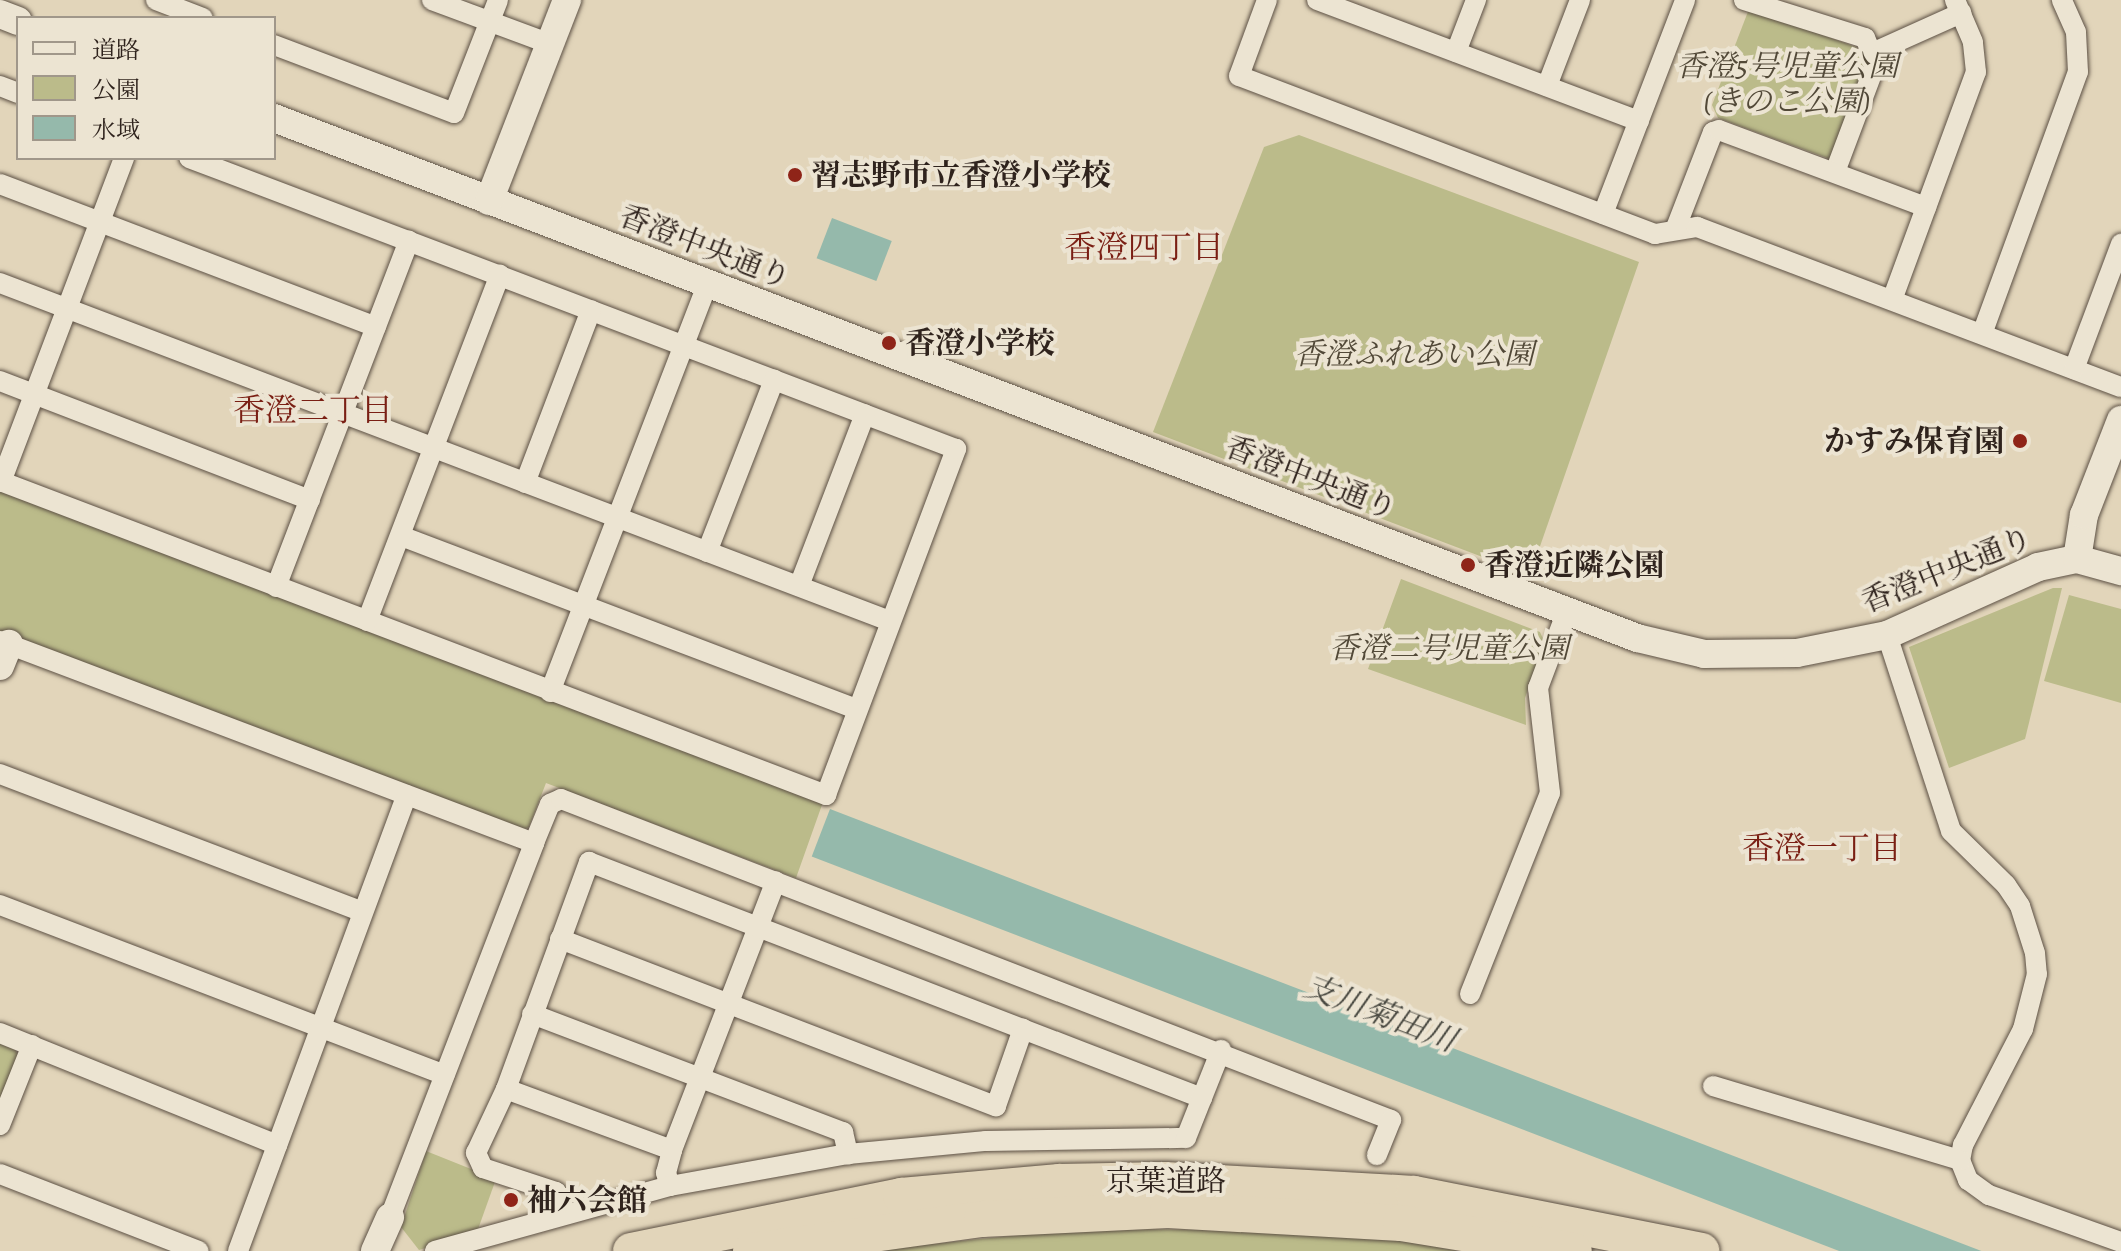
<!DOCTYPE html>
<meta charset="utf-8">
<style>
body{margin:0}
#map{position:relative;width:2121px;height:1251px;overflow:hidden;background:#e2d5ba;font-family:Alegreya,"Noto Serif JP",serif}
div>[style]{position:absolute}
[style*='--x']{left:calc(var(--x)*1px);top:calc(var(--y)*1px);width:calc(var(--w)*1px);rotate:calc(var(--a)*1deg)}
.green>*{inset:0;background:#bbbb8a}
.water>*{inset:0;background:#95b9ab;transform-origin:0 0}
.roads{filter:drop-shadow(0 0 2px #5c5044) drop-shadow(0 0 2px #5c5044)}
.street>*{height:20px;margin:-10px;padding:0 10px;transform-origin:10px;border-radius:10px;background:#ece4d2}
.secondary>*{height:28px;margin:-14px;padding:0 14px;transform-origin:14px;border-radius:14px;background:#ece4d2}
.highway>*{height:36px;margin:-18px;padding:0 18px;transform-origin:18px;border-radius:18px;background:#e2d5ba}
.dots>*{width:22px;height:22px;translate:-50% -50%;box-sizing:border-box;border:4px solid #ece4d2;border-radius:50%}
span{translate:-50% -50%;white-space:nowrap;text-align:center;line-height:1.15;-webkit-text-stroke:8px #ece4d2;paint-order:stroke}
.park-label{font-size:30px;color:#524938;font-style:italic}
.poi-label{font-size:30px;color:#2f231d;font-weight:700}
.left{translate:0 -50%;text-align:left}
.right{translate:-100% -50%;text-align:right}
.street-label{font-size:30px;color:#2f231d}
.neighbourhood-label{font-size:32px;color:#7a1f14}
.water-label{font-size:32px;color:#484840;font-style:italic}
.legend{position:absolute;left:16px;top:16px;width:260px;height:144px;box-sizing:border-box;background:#ece4d2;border:2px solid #a0978a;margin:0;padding:10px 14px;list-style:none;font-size:24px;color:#2f231d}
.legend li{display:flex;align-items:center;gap:16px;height:40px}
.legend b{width:40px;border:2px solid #a0978a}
</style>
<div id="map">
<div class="green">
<div style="clip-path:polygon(1749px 9px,1856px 47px,1865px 68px,1830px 159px,1718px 118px,1712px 105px)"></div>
<div style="clip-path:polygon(1299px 135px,1639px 262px,1530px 575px,1153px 432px,1264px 147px)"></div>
<div style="clip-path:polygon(0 488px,823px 802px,796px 878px,546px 783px,529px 827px,521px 830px,0 632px)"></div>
<div style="clip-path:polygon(1401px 579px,1540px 632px,1544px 641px,1525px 698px,1526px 725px,1368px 669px)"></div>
<div style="clip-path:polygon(2053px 588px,2062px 588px,2025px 739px,1949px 768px,1909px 647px)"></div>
<div style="clip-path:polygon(2069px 595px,2121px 609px,2121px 703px,2044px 681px)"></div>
<div style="clip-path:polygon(0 1044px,15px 1050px,20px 1058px,0 1110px)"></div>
<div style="clip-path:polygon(426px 1151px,496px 1179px,477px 1232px,419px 1250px,401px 1227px)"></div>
<div style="clip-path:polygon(1079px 1229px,1272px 1230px,1393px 1239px,1459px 1251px,861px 1251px)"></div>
</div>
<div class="water">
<div style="left:832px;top:218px;width:64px;height:43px;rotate:21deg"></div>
<div style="left:830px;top:809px;width:1241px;height:51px;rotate:21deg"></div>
</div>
<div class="roads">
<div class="street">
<div style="--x:156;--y:0;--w:50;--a:21"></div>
<div style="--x:432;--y:0;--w:126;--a:20.4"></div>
<div style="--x:1267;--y:0;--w:81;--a:110.2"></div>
<div style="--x:1239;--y:76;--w:445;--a:20.8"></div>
<div style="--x:1655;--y:234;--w:43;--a:-9.5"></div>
<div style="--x:1697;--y:227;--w:453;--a:20.7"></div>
<div style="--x:1317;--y:0;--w:344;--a:20.6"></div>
<div style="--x:1744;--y:0;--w:127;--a:17.4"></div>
<div style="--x:1865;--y:38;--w:27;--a:66"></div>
<div style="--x:1876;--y:63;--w:116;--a:110.6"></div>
<div style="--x:274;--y:45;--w:192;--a:20.7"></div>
<div style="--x:454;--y:113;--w:121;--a:-68.7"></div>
<div style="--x:1456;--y:52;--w:56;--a:-69"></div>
<div style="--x:1872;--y:53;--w:98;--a:-24.2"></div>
<div style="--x:0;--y:86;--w:19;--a:21"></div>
<div style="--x:1547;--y:86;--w:92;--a:-69"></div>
<div style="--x:0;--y:184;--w:402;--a:20.8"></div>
<div style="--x:1603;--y:214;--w:229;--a:-69"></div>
<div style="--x:1675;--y:230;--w:105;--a:-68.8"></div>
<div style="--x:1713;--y:132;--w:6;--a:-18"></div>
<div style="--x:1719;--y:130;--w:221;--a:20.4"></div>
<div style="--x:0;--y:283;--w:952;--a:20.8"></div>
<div style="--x:1892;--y:300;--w:243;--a:-69.8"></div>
<div style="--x:1976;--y:72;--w:30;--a:-96"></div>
<div style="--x:1973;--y:42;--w:46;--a:-113.2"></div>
<div style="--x:1982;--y:334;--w:279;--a:-69.9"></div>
<div style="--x:2078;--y:72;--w:40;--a:-92.9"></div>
<div style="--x:2076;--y:32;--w:35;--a:-114"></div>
<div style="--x:2074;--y:369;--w:134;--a:-69.4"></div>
<div style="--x:0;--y:381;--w:332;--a:21"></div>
<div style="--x:0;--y:481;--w:884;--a:20.81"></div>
<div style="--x:826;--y:795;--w:370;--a:-69.4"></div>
<div style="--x:956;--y:449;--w:820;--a:-159.22"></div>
<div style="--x:1;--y:482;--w:347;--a:-69.2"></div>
<div style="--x:525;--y:483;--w:185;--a:-69.1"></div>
<div style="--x:401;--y:536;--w:488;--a:20.8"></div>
<div style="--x:707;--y:552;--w:185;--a:-68.7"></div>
<div style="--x:799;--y:586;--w:184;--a:-69"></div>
<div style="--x:276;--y:587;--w:371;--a:-69"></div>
<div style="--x:367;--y:621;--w:371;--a:-69"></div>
<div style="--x:1887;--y:635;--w:206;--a:71.9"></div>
<div style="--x:1951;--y:831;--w:77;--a:44.5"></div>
<div style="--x:2006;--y:885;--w:25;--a:56"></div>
<div style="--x:2020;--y:906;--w:49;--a:72.3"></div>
<div style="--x:2035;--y:953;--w:21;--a:85"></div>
<div style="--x:2037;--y:974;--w:57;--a:104.3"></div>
<div style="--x:2023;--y:1029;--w:131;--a:117.3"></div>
<div style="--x:1963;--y:1145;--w:15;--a:101"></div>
<div style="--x:1960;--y:1160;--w:22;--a:68"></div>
<div style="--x:1968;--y:1180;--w:26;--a:36"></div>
<div style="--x:1989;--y:1195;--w:140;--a:19.6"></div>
<div style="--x:0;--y:641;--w:571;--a:20.72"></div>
<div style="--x:550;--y:692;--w:436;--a:-68.9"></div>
<div style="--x:0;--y:774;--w:388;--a:20.8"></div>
<div style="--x:0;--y:905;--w:476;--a:20.9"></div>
<div style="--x:560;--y:939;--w:467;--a:21"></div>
<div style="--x:996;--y:1106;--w:82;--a:-70.7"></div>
<div style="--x:1470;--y:994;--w:216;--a:-68.3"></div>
<div style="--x:1550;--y:793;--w:106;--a:-96.5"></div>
<div style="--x:1538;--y:688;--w:82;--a:-69.4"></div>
<div style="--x:532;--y:1014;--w:333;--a:20.8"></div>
<div style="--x:843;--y:1132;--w:23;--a:77"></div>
<div style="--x:0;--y:1033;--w:299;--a:22"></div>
<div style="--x:1713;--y:1086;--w:258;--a:16.7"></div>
<div style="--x:506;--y:1089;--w:177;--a:20.2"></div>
<div style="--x:0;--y:1125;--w:86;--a:-68.2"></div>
<div style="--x:0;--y:1174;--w:213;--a:21.2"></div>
<div style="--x:670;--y:1186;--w:14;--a:-107"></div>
<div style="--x:666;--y:1173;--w:24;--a:-75"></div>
<div style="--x:672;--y:1150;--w:288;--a:-68.9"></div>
<div style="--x:566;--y:1214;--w:24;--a:-114"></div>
<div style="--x:556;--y:1192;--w:77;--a:-161.8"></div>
<div style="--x:483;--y:1168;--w:17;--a:-115"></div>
<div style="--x:476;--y:1153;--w:71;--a:-64.9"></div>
<div style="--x:506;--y:1089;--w:242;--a:-69.9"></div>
<div style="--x:589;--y:862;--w:657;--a:21.06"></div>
<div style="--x:390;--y:1217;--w:401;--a:-68.9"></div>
<div style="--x:534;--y:843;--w:42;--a:-67.7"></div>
<div style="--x:550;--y:804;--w:12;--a:-24"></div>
<div style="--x:561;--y:799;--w:890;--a:21.14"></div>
<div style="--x:1391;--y:1120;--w:38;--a:112"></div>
<div style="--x:238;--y:1251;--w:486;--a:-69.7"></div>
<div style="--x:435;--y:1251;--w:244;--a:-15.5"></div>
<div style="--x:670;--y:1186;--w:181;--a:-10.2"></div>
<div style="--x:848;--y:1154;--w:139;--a:-5.4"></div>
<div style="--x:986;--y:1141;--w:200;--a:-0.9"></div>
<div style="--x:1186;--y:1138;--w:95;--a:-68.3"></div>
</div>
<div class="secondary">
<div style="--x:0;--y:14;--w:19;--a:21"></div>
<div style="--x:274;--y:118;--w:1459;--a:20.88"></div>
<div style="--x:1637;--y:638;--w:69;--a:13.4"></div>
<div style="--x:1704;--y:654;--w:93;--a:-0.6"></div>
<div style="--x:1797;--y:653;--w:92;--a:-11.3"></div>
<div style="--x:1887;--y:635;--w:166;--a:-24.2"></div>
<div style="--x:2038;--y:567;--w:40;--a:-12"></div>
<div style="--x:2077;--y:559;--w:46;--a:15.3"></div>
<div style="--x:489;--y:201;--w:216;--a:-68.8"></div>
<div style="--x:2077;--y:559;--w:45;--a:-81"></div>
<div style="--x:2084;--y:515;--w:102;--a:-68.7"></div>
<div style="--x:0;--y:666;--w:24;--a:-68"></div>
<div style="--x:375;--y:1251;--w:37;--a:-66"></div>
</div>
<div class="highway">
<div style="--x:631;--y:1251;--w:276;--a:-11.5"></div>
<div style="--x:901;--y:1196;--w:159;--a:-5.1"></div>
<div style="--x:1059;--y:1182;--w:106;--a:-1.1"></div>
<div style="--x:1165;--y:1180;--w:249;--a:3.2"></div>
<div style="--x:1414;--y:1194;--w:293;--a:11.2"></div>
<div style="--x:751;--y:1251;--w:233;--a:-7.9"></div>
<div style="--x:982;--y:1219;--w:186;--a:-2.8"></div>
<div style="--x:1168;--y:1210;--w:233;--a:3.2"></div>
<div style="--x:1401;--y:1223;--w:175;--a:9.2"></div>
</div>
</div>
<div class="dots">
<div style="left:795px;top:175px;background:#8f2418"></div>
<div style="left:889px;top:343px;background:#8f2418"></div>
<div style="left:2020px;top:441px;background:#8f2418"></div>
<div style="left:1468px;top:565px;background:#8f2418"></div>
<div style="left:511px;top:1200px;background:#8f2418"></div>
</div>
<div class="park-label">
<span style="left:1787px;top:83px">香澄5号児童公園<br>(きのこ公園)</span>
<span style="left:1414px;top:354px">香澄ふれあい公園</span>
<span style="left:1449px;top:648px">香澄二号児童公園</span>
</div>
<div class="poi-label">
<span class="left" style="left:811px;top:175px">習志野市立香澄小学校</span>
<span class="left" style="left:905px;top:343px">香澄小学校</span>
<span class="right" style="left:2004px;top:441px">かすみ保育園</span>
<span class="left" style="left:1484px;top:565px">香澄近隣公園</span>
<span class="left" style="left:527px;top:1200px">袖六会館</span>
</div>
<div class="street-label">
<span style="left:705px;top:247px;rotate:21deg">香澄中央通り</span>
<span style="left:1311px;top:478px;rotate:21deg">香澄中央通り</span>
<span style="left:1947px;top:570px;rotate:-22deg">香澄中央通り</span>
<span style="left:1166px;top:1181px">京葉道路</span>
</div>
<div class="neighbourhood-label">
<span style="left:1144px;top:247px">香澄四丁目</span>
<span style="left:313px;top:410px">香澄二丁目</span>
<span style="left:1822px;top:848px">香澄一丁目</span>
</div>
<div class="water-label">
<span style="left:1380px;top:1013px;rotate:21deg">支川菊田川</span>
</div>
<ul class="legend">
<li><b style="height:10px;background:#ece4d2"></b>道路</li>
<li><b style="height:22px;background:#bbbb8a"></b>公園</li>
<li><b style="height:22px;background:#95b9ab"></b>水域</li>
</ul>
</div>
